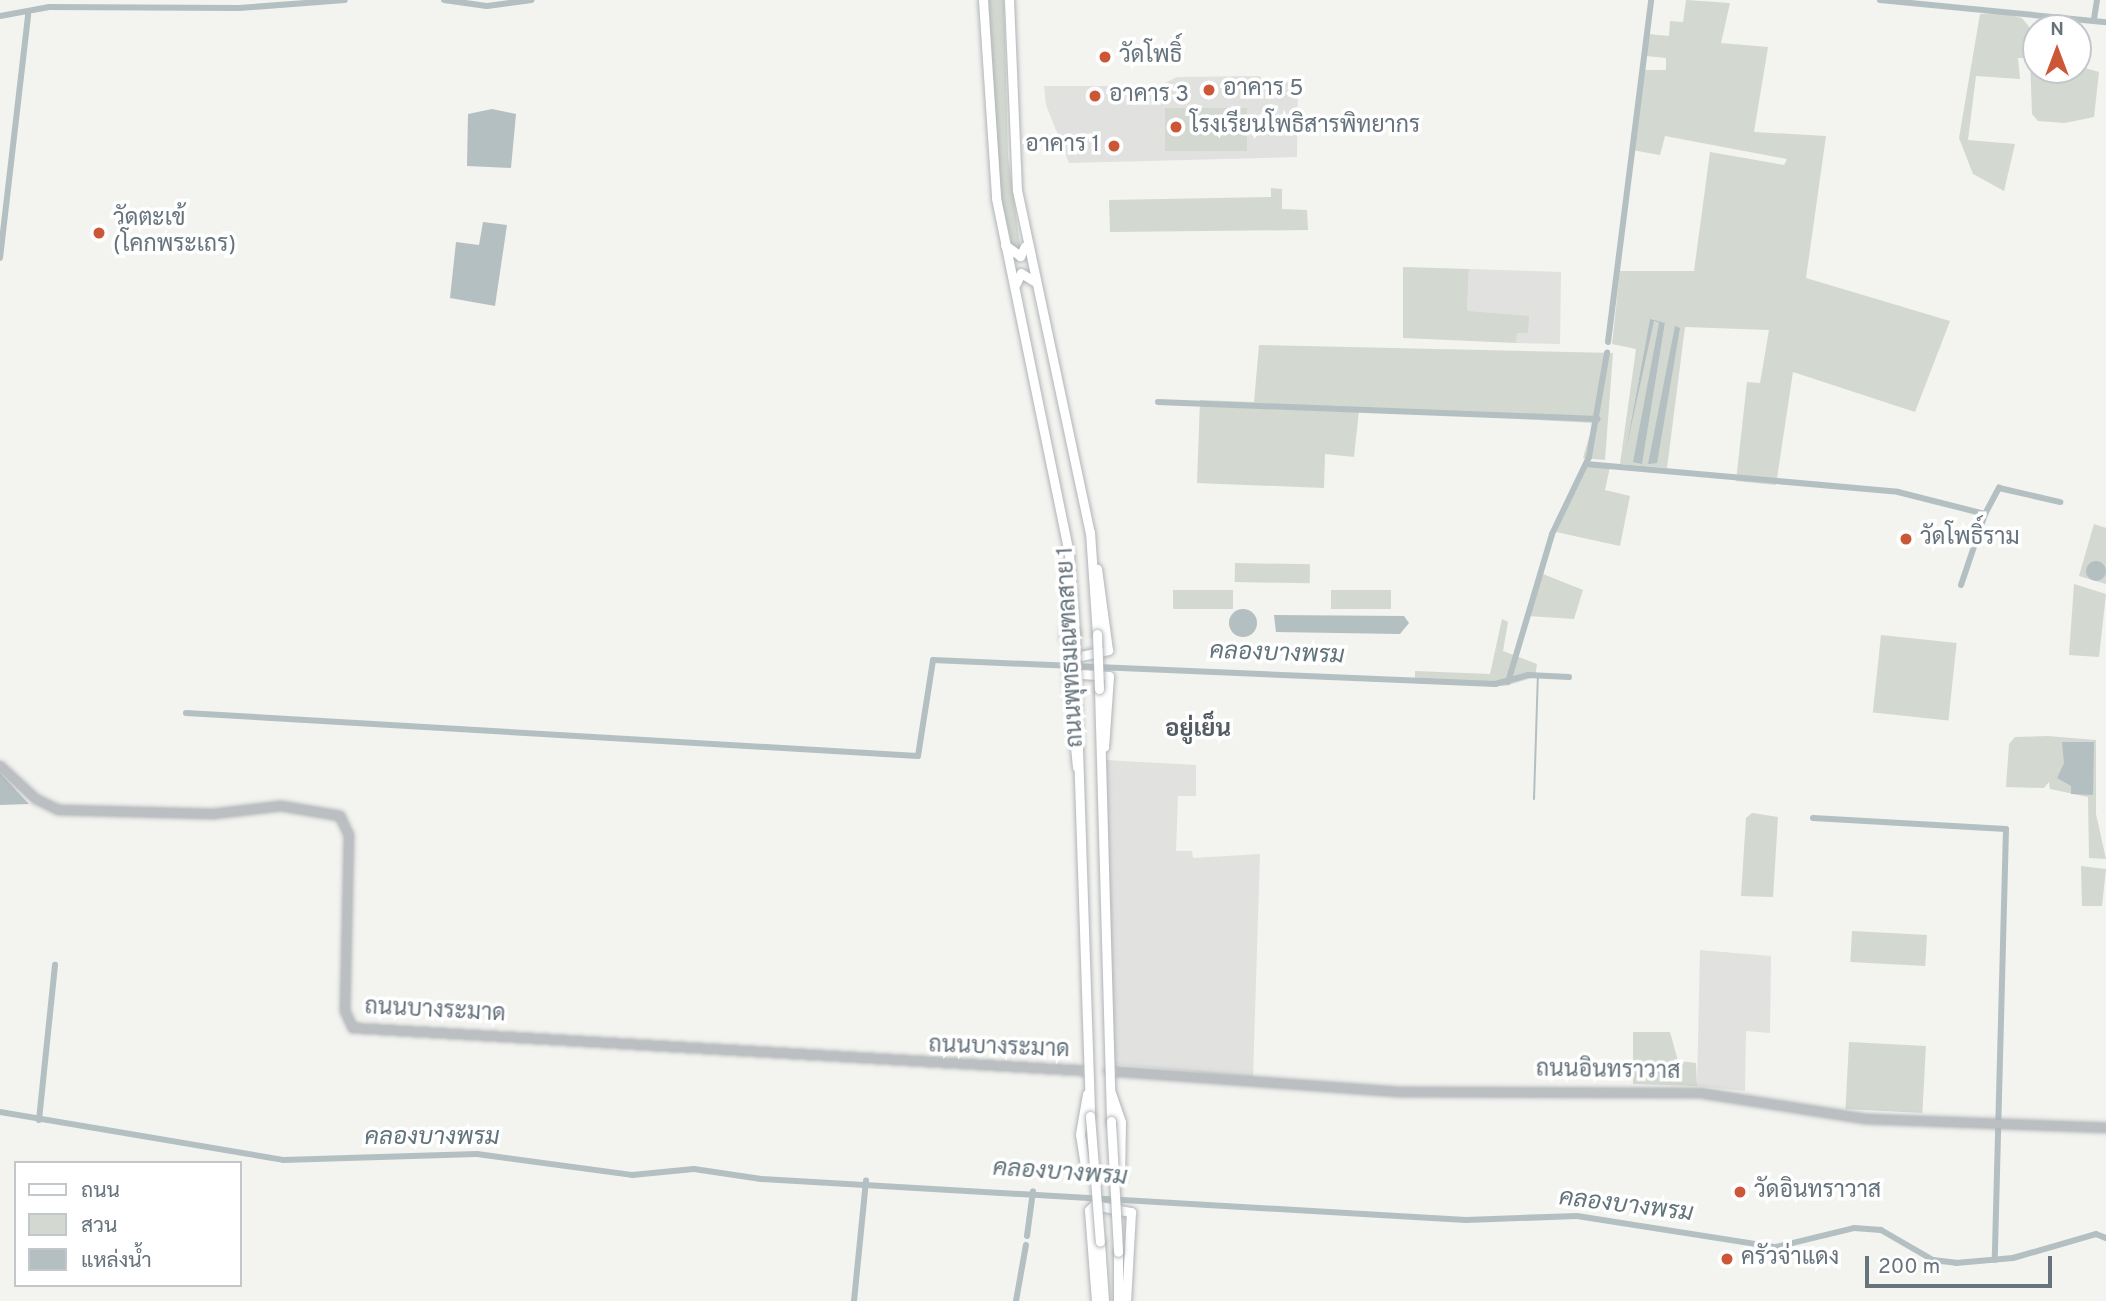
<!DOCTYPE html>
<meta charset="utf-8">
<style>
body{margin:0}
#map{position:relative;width:2106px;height:1301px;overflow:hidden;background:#f3f3f0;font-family:Overpass,Sarabun,sans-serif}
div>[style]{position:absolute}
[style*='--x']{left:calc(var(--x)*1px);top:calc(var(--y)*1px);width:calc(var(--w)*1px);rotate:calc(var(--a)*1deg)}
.built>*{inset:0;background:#e1e2e0}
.green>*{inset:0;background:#d3d8d0;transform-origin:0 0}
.water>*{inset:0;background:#b4bfc2}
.round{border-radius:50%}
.stream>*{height:2px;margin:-1px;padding:0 1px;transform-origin:1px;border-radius:1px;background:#b4bfc2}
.canal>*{height:6px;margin:-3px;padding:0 3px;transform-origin:3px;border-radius:3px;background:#b4bfc2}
.roads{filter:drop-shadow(0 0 2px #b0b4b8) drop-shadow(0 0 2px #b0b4b8)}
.tertiary>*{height:8px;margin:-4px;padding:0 4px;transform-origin:4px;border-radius:4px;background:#bbbfc1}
.secondary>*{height:9px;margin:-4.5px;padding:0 4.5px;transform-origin:4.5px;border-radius:4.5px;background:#fff}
.bridges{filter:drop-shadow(0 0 2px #b0b4b8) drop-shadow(0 0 2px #b0b4b8)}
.secondary-bridge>*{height:9px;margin:-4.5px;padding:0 4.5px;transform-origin:4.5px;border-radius:4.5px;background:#fff}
.dots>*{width:19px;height:19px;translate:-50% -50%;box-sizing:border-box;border:4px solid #fff;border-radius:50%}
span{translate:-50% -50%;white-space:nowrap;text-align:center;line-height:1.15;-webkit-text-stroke:7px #fff;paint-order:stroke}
.poi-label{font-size:23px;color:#66737d}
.left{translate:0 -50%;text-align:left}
.right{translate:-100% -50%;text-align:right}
.street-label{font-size:23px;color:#66737d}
.water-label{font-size:24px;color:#62747b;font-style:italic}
.neighbourhood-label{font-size:24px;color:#535c63;font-weight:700}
.legend{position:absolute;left:14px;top:1161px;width:228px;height:126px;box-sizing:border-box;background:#fff;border:2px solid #c2c7cb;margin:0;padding:9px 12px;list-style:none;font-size:21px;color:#66737d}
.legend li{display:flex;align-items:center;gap:14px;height:35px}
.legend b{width:35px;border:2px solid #c2c7cb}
.north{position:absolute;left:2022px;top:14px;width:70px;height:70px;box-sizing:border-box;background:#fff;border:2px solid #c2c7cb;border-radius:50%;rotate:0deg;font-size:19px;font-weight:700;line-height:28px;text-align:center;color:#66737d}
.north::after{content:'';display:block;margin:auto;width:24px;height:32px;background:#cc5737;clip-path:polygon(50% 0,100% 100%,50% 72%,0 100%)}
.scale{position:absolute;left:1865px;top:1256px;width:187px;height:32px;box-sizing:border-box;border:4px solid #66737d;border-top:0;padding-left:9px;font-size:21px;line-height:24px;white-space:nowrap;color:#66737d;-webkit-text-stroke:5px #fff;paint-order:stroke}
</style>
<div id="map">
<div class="built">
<div style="clip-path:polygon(1260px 76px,1263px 82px,1298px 82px,1297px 157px,1069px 163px,1046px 105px,1044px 86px,1159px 86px,1177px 77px)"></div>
<div style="clip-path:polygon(1469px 269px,1561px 272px,1560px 344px,1516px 343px,1516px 333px,1467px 311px)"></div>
<div style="clip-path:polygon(1105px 760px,1196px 765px,1196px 796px,1178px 796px,1176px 851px,1192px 851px,1193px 858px,1260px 854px,1253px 1077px,1111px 1064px)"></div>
<div style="clip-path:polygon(1700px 950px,1771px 956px,1770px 1033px,1746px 1031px,1745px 1091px,1697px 1086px)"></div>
</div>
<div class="green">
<div style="clip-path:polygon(989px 0,1004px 0,1008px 156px,1021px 252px,1013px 249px,1000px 194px,991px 118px)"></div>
<div style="clip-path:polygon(evenodd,1686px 0,1730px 3px,1721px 43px,1768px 47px,1754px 132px,1826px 136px,1806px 278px,1950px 321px,1915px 412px,1793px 372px,1776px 485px,1736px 481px,1747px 382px,1760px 383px,1769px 330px,1685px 327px,1667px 468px,1620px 464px,1636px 349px,1612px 344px,1620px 271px,1694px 271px,1710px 152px,1784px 165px,1787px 159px,1665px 136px,1660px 155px,1632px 150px,1642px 70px,1666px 70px,1666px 58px,1646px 56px,1648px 34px,1669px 36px,1670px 21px,1683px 22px,1686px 0,1650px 320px,1665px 323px,1642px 463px,1659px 323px,1653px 321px,1625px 453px,1650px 320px)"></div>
<div style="clip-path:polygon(2001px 13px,2022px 18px,2030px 28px,2036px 70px,2078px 66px,2099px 72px,2094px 117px,2065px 123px,2038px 121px,2032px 114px,2030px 58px,2018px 58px,2020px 79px,1976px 76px,1968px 140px,2015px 144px,2004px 191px,1973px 174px,1959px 138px,1980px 14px)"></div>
<div style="left:1165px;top:108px;width:82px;height:43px"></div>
<div style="clip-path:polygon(1271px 188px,1282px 189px,1282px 209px,1307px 210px,1308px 230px,1110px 232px,1109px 200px,1271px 197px)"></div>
<div style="clip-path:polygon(1403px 267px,1469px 269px,1467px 311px,1529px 316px,1528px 333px,1517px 333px,1516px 343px,1403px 338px)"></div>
<div style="clip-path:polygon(1259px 345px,1613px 353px,1605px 460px,1583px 458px,1593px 423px,1359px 410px,1354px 457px,1325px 454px,1324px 488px,1197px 483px,1200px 400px,1254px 402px)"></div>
<div style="clip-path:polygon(1588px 466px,1610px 467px,1605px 490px,1630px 496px,1620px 546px,1556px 532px)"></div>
<div style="clip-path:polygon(2094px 524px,2106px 528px,2106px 584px,2079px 576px)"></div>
<div style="left:1235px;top:563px;width:75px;height:19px;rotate:1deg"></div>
<div style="clip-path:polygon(1543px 574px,1583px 590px,1574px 619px,1528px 616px)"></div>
<div style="clip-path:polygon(2074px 584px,2106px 594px,2099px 657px,2069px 655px)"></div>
<div style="left:1173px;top:590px;width:60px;height:19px"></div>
<div style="left:1331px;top:590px;width:60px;height:19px"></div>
<div style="clip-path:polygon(1502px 619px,1508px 622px,1503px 651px,1537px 664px,1535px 677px,1505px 686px,1415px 683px,1415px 671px,1490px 674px)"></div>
<div style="left:1881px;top:635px;width:76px;height:78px;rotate:6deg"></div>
<div style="clip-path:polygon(2047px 736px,2096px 740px,2096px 814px,2106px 859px,2089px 858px,2088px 797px,2050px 789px,2049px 782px,2044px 788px,2006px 787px,2009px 744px,2015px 737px)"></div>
<div style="clip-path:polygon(1752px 813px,1778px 817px,1773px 897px,1741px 896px,1746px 818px)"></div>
<div style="clip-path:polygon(2081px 866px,2106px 869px,2102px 906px,2082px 906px)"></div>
<div style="left:1852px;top:931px;width:75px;height:31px;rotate:3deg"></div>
<div style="clip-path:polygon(1633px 1032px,1670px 1032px,1678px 1061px,1696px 1063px,1697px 1086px,1633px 1084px)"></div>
<div style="left:1849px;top:1042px;width:77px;height:67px;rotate:3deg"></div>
</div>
<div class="water">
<div style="clip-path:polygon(492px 109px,516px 114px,511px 168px,467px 166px,468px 114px)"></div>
<div style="clip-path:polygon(483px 222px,507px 225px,495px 306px,450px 298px,456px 242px,479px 245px)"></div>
<div style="clip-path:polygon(1650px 319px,1665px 323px,1642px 464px,1633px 462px,1659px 323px,1654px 321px,1625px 454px)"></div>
<div style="clip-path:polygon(1675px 326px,1680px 328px,1657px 463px,1648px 464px)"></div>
<div class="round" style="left:2086px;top:561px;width:20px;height:20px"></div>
<div class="round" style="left:1229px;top:609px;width:28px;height:28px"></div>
<div style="clip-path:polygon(1274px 615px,1404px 616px,1409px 623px,1400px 634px,1276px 632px)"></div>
<div style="clip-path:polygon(2062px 742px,2094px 742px,2093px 795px,2071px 794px,2071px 786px,2057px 778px,2064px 763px)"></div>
<div style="clip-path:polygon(0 773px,29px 804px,0 805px)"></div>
</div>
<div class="stream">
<div style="--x:1534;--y:799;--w:125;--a:-88.2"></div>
</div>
<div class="canal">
<div style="--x:444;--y:0;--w:43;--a:7.9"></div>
<div style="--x:487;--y:6;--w:45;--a:-7.6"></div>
<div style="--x:1880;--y:0;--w:227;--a:5.6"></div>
<div style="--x:0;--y:16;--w:50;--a:-10.4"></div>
<div style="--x:49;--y:7;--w:190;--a:0.3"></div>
<div style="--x:239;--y:8;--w:106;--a:-4.3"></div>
<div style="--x:2094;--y:19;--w:19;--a:-81"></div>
<div style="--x:0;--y:258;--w:245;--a:-83.4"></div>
<div style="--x:1608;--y:342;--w:345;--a:-82.8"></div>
<div style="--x:1158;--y:402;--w:440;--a:2.2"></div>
<div style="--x:1586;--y:464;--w:313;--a:5.1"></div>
<div style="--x:1898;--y:492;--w:90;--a:14.2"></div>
<div style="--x:1985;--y:514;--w:30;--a:-62"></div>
<div style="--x:1999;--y:488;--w:63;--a:12.9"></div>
<div style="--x:1961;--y:585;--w:75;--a:-71.3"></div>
<div style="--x:1508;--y:682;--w:154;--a:-73.4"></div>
<div style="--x:1552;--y:534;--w:85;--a:-64.3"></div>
<div style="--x:1589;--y:457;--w:106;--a:-80.2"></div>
<div style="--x:186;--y:713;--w:733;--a:3.36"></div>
<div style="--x:918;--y:756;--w:97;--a:-81.1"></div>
<div style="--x:933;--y:660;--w:563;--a:2.45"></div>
<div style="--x:1495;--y:684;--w:34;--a:-15"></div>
<div style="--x:1528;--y:675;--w:41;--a:2.8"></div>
<div style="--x:1813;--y:818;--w:193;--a:3.3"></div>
<div style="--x:2006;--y:829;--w:431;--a:91.5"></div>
<div style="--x:0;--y:1112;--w:287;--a:9.6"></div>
<div style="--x:283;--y:1160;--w:194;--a:-1.8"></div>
<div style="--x:477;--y:1154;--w:156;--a:7.7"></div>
<div style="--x:632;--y:1175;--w:62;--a:-5.5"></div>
<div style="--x:694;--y:1169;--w:68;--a:8.5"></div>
<div style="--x:761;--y:1179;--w:706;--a:3.33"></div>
<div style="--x:1466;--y:1220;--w:111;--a:-2.1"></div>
<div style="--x:1577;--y:1216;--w:201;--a:8.9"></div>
<div style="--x:1776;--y:1247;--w:80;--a:-13.7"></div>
<div style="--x:1854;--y:1228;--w:27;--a:4"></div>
<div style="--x:1881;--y:1230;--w:60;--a:30"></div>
<div style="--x:1933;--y:1260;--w:23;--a:7"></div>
<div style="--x:1956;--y:1263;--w:57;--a:-5"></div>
<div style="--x:2013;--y:1258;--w:86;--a:-16.1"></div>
<div style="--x:2096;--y:1234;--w:11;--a:22"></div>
<div style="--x:39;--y:1120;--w:156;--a:-84.1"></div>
<div style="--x:1027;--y:1236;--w:45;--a:-82.4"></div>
<div style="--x:854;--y:1301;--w:121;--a:-84.3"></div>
<div style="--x:1016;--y:1301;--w:57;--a:-79.9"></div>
</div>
<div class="roads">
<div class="tertiary">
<div style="--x:0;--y:766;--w:49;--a:42.5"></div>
<div style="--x:36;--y:799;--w:25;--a:26"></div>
<div style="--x:59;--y:810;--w:154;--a:1.5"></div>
<div style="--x:213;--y:814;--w:68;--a:-6.7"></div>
<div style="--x:281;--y:806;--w:60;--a:9.6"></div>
<div style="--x:340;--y:816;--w:21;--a:65"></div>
<div style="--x:349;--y:835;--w:176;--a:91.3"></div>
<div style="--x:345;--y:1011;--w:19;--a:65"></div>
<div style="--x:353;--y:1028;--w:735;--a:3.35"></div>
<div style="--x:1108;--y:1071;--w:296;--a:4.1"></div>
<div style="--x:1403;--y:1092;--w:297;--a:0.2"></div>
<div style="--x:1700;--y:1093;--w:168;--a:8.9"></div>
<div style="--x:1866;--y:1119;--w:240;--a:2.1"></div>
</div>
<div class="secondary">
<div style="--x:983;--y:0;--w:198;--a:86.2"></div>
<div style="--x:996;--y:198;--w:363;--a:78.4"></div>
<div style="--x:1069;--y:554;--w:80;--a:85.7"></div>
<div style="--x:1009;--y:0;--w:190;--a:87.6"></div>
<div style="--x:1017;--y:190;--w:350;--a:78"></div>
<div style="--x:1090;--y:532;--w:102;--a:86.1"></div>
<div style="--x:1005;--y:245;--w:19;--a:36"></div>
<div style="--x:1020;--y:256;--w:11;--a:-63"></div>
<div style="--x:1015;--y:285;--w:13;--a:-63"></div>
<div style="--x:1021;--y:273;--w:15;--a:32"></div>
<div style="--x:1070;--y:569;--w:69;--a:94.1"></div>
<div style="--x:1065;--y:638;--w:22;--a:60"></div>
<div style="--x:1076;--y:657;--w:33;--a:-12"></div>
<div style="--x:1108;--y:650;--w:82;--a:-97.7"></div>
<div style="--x:1076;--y:689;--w:427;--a:88.1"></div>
<div style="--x:1099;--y:689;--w:432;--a:88.4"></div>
<div style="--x:1077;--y:767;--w:94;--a:-95.5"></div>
<div style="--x:1068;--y:673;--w:41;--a:4.2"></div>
<div style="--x:1109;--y:676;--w:71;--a:94"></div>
<div style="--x:1087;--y:1094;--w:41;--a:99.9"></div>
<div style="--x:1080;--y:1134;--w:39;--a:81"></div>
<div style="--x:1086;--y:1173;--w:34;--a:8"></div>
<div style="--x:1120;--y:1178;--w:56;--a:-89"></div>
<div style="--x:1121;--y:1122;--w:31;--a:-109"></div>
<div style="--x:1100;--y:1242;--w:59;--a:86.1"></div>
<div style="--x:1096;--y:1301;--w:91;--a:-94.4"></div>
<div style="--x:1089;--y:1210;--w:7;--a:-45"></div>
<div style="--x:1094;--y:1205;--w:38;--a:11"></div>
<div style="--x:1131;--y:1212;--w:89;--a:93.2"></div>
<div style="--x:1118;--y:1301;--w:49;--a:-90"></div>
</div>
</div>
<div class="bridges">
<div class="secondary-bridge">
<div style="--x:1075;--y:634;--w:55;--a:89"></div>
<div style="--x:1097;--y:634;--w:55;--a:87.9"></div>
<div style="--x:1090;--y:1116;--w:126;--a:85.5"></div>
<div style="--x:1111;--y:1121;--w:131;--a:86.9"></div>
</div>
</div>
<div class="dots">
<div style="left:1105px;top:57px;background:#cc5737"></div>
<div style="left:1209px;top:90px;background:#cc5737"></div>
<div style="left:1095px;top:96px;background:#cc5737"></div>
<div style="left:1176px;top:127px;background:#cc5737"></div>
<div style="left:1114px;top:146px;background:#cc5737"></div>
<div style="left:99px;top:233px;background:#cc5737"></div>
<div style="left:1906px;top:539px;background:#cc5737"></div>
<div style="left:1740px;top:1192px;background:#cc5737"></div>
<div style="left:1727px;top:1259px;background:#cc5737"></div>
</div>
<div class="poi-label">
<span class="left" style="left:1119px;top:57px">วัดโพธิ์</span>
<span class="left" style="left:1223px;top:90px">อาคาร 5</span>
<span class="left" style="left:1109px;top:96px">อาคาร 3</span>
<span class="left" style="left:1190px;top:127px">โรงเรียนโพธิสารพิทยากร</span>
<span class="right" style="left:1100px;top:146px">อาคาร 1</span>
<span class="left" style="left:113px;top:233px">วัดตะเข้<br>(โคกพระเถร)</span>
<span class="left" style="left:1920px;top:539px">วัดโพธิ์ราม</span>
<span class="left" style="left:1754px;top:1192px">วัดอินทราวาส</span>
<span class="left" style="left:1741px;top:1259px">ครัวจ่าแดง</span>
</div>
<div class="street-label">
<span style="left:1072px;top:647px;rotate:-93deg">ถนนพุทธมณฑลสาย 1</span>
<span style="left:435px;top:1012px;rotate:3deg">ถนนบางระมาด</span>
<span style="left:999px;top:1049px;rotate:2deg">ถนนบางระมาด</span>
<span style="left:1608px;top:1072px;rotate:1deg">ถนนอินทราวาส</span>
</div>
<div class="water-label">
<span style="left:1277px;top:655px;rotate:2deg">คลองบางพรม</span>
<span style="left:432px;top:1139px">คลองบางพรม</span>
<span style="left:1060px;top:1174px;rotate:4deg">คลองบางพรม</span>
<span style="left:1626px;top:1207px;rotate:7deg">คลองบางพรม</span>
</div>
<div class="neighbourhood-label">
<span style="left:1198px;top:731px">อยู่เย็น</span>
</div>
<ul class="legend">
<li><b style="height:9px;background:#fff"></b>ถนน</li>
<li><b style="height:19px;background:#d3d8d0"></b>สวน</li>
<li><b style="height:19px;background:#b4bfc2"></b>แหล่งน้ำ</li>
</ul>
<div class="north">N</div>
<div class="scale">200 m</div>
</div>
